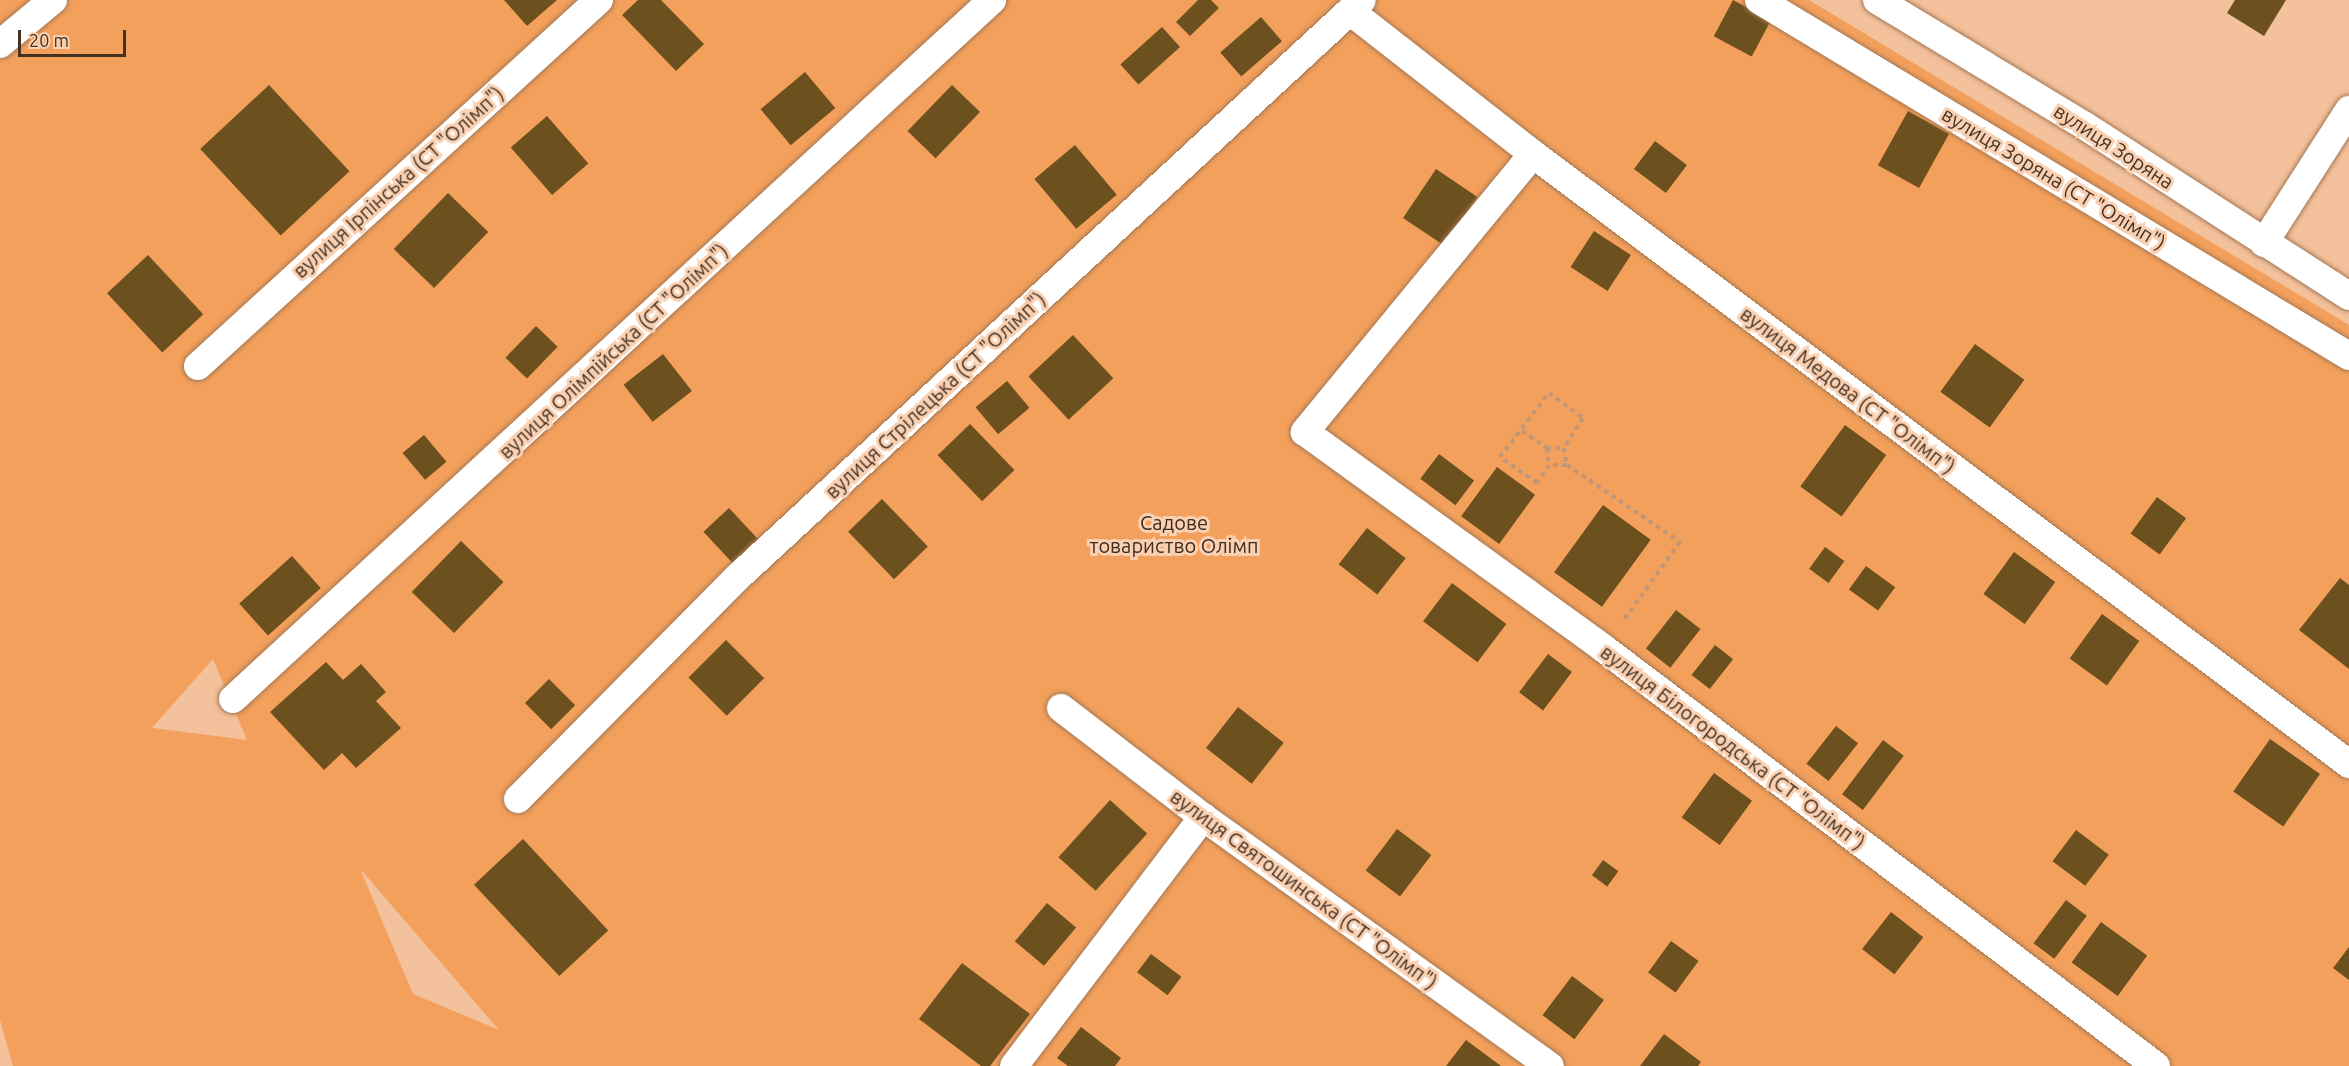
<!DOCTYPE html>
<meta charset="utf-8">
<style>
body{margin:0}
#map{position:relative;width:2349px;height:1066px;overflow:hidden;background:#f3c19b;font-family:Ubuntu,sans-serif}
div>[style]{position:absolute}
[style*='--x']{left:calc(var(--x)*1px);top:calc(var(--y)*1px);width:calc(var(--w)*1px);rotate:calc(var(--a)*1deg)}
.green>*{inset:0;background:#f3a05c}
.building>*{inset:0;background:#6c501d;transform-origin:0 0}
.path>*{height:4px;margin-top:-2px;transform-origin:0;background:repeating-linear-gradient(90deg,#bf9677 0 4.5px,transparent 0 9px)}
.roads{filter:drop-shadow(0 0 2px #a57753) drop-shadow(0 0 2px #a57753)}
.street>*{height:28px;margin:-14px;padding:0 14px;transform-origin:14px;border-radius:14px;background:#fff}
span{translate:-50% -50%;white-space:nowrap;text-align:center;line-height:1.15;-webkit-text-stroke:6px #f9d0b2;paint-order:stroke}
.street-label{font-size:20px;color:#463222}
.park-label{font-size:20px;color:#402c1d}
.scale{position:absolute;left:18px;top:30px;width:108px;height:27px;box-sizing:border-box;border:3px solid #463222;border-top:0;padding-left:8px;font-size:18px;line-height:21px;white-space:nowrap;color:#463222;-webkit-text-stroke:4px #f9d0b2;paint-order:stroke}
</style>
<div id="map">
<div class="green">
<div style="clip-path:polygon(evenodd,0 0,1809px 0,2349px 325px,2349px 1066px,13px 1066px,0 1020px,0 0,213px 659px,247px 740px,153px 728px,152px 728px,213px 659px,0 0,361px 871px,362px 871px,499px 1030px,413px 994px,361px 871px)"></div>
</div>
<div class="building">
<div style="clip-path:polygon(504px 0,557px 0,527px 26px)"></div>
<div style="clip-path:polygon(638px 0,661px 0,704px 44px,676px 71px,622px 15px)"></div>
<div style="clip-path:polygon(1198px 0,1211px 0,1219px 8px,1190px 36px,1176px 22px)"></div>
<div style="left:1733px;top:0;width:43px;height:41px;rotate:28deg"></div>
<div style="clip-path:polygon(2235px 0,2286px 0,2264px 36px,2227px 13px)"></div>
<div style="left:1261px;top:17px;width:32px;height:54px;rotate:49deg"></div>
<div style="left:1162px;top:27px;width:27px;height:56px;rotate:48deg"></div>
<div style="left:805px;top:72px;width:47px;height:58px;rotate:50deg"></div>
<div style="left:269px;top:85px;width:118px;height:94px;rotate:47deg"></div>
<div style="left:952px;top:85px;width:39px;height:64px;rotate:44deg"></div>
<div style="left:1908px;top:111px;width:47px;height:62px;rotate:29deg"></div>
<div style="left:547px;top:116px;width:63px;height:48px;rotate:49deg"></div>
<div style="left:1655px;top:141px;width:40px;height:35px;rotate:37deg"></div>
<div style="left:1075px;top:145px;width:65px;height:53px;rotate:50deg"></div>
<div style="left:1436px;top:169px;width:50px;height:59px;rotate:34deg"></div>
<div style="left:448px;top:193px;width:56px;height:78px;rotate:44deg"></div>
<div style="left:1594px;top:231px;width:44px;height:43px;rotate:33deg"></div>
<div style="left:148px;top:255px;width:81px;height:56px;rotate:47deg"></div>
<div style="left:536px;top:326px;width:30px;height:44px;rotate:44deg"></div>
<div style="left:1073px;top:335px;width:59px;height:61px;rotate:47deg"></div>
<div style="left:1975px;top:344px;width:61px;height:59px;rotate:36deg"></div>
<div style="left:663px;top:354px;width:47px;height:50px;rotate:52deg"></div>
<div style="left:1007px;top:381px;width:35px;height:41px;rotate:50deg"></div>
<div style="left:970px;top:424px;width:64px;height:45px;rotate:46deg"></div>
<div style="left:1845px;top:425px;width:51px;height:76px;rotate:36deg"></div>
<div style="left:424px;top:435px;width:35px;height:28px;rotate:50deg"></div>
<div style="left:1439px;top:454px;width:44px;height:31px;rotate:37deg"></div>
<div style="left:1497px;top:467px;width:47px;height:61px;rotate:36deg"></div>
<div style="left:2157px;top:497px;width:36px;height:45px;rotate:36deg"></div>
<div style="left:882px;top:499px;width:66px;height:47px;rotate:46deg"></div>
<div style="left:1603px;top:505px;width:59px;height:83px;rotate:36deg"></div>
<div style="left:729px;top:508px;width:42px;height:35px;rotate:47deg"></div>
<div style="left:1367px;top:528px;width:49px;height:46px;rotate:38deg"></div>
<div style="left:461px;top:541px;width:59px;height:71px;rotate:44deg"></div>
<div style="left:1825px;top:547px;width:24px;height:27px;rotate:36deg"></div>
<div style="left:2014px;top:552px;width:51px;height:52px;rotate:36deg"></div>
<div style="left:292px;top:556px;width:43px;height:71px;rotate:48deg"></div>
<div style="left:1866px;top:566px;width:36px;height:29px;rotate:36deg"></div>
<div style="clip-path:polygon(2340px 578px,2349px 585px,2349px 669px,2299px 630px)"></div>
<div style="left:1452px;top:583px;width:68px;height:48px;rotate:37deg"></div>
<div style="left:1676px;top:610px;width:31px;height:49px;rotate:38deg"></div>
<div style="left:2102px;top:614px;width:46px;height:55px;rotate:36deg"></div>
<div style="left:726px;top:640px;width:54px;height:53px;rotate:45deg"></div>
<div style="left:1715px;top:645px;width:23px;height:38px;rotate:38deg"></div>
<div style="left:1548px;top:654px;width:30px;height:48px;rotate:37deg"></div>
<div style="clip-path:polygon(326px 662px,343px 680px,361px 664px,386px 692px,376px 701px,401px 728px,356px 768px,342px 753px,324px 770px,270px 712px)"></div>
<div style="left:549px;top:679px;width:37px;height:34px;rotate:45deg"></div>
<div style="left:1238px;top:707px;width:58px;height:52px;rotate:38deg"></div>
<div style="left:1836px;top:726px;width:28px;height:48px;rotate:38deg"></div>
<div style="left:2270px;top:739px;width:61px;height:64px;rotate:35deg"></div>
<div style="left:1883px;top:740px;width:26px;height:68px;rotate:37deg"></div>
<div style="left:1714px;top:773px;width:47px;height:55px;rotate:36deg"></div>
<div style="left:1110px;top:800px;width:50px;height:77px;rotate:42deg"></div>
<div style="left:1397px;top:829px;width:43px;height:52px;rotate:37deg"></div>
<div style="left:2076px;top:830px;width:41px;height:39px;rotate:37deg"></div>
<div style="left:523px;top:839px;width:125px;height:67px;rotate:47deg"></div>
<div style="left:1603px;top:860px;width:19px;height:19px;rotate:36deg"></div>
<div style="left:2066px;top:900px;width:26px;height:54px;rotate:37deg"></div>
<div style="left:1047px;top:903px;width:38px;height:50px;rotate:40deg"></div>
<div style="left:1891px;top:912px;width:41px;height:47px;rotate:38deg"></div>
<div style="left:2101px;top:922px;width:57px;height:50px;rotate:36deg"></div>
<div style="left:1671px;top:941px;width:34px;height:39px;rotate:36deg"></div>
<div style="clip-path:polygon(2349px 947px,2349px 980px,2333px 968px)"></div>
<div style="left:1151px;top:954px;width:38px;height:23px;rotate:37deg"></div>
<div style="clip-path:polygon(962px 963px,1030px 1014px,990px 1066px,981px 1066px,919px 1019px)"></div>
<div style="left:1572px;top:976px;width:40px;height:49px;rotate:37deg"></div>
<div style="clip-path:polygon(1081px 1027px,1121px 1058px,1115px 1066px,1068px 1066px,1057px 1058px)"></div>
<div style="clip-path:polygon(1664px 1034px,1701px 1062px,1698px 1066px,1640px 1066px)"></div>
<div style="clip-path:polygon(1466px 1040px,1501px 1066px,1446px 1066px)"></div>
</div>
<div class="path">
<div style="--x:1522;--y:431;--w:30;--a:34"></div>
<div style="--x:1547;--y:448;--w:17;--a:83"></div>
<div style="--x:1547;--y:448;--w:17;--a:0"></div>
<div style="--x:1567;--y:465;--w:18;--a:180"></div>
<div style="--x:1549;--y:465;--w:22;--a:124"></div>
<div style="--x:1537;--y:483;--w:45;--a:-144.9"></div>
<div style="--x:1500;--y:457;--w:81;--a:-52.6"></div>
<div style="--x:1549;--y:393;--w:42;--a:36.3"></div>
<div style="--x:1583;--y:418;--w:36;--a:122"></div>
<div style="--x:1564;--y:448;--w:17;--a:80"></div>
<div style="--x:1567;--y:465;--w:137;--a:34.3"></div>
<div style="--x:1680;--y:542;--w:97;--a:125.8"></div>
</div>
<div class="roads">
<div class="street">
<div style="--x:1759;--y:0;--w:689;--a:31.11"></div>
<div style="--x:1877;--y:0;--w:243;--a:31.2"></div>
<div style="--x:2085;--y:126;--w:314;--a:32.8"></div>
<div style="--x:1350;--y:11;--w:232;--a:38"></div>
<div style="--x:1533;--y:154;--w:1019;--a:36.78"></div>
<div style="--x:0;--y:44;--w:69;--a:-39.7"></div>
<div style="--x:1533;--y:154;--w:360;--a:129.4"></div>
<div style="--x:1305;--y:432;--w:368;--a:35.9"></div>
<div style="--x:1603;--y:648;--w:693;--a:37.08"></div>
<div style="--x:2264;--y:243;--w:158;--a:-57.4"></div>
<div style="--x:198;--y:366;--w:543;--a:-42.39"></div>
<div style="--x:233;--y:699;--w:1032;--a:-42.64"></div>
<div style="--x:1061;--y:708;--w:179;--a:37.5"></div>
<div style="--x:1203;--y:817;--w:427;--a:35.7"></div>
<div style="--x:518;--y:799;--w:314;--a:-45.3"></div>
<div style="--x:739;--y:576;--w:848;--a:-42.76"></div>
<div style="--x:1014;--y:1066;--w:313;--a:-52.8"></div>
</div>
</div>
<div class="street-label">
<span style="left:2114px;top:146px;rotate:33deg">вулиця Зоряна</span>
<span style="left:2054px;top:178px;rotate:31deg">вулиця Зоряна (СТ "Олімп")</span>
<span style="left:398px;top:182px;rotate:-42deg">вулиця Ірпінська (СТ "Олімп")</span>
<span style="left:613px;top:351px;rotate:-43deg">вулиця Олімпійська (СТ "Олімп")</span>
<span style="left:1848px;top:390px;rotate:37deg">вулиця Медова (СТ "Олімп")</span>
<span style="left:935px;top:395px;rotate:-43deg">вулиця Стрілецька (СТ "Олімп")</span>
<span style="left:1733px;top:747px;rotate:37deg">вулиця Білогородська (СТ "Олімп")</span>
<span style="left:1304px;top:889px;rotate:36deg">вулиця Святошинська (СТ "Олімп")</span>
</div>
<div class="park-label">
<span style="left:1174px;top:534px">Садове<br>товариство Олімп</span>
</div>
<div class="scale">20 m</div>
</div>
